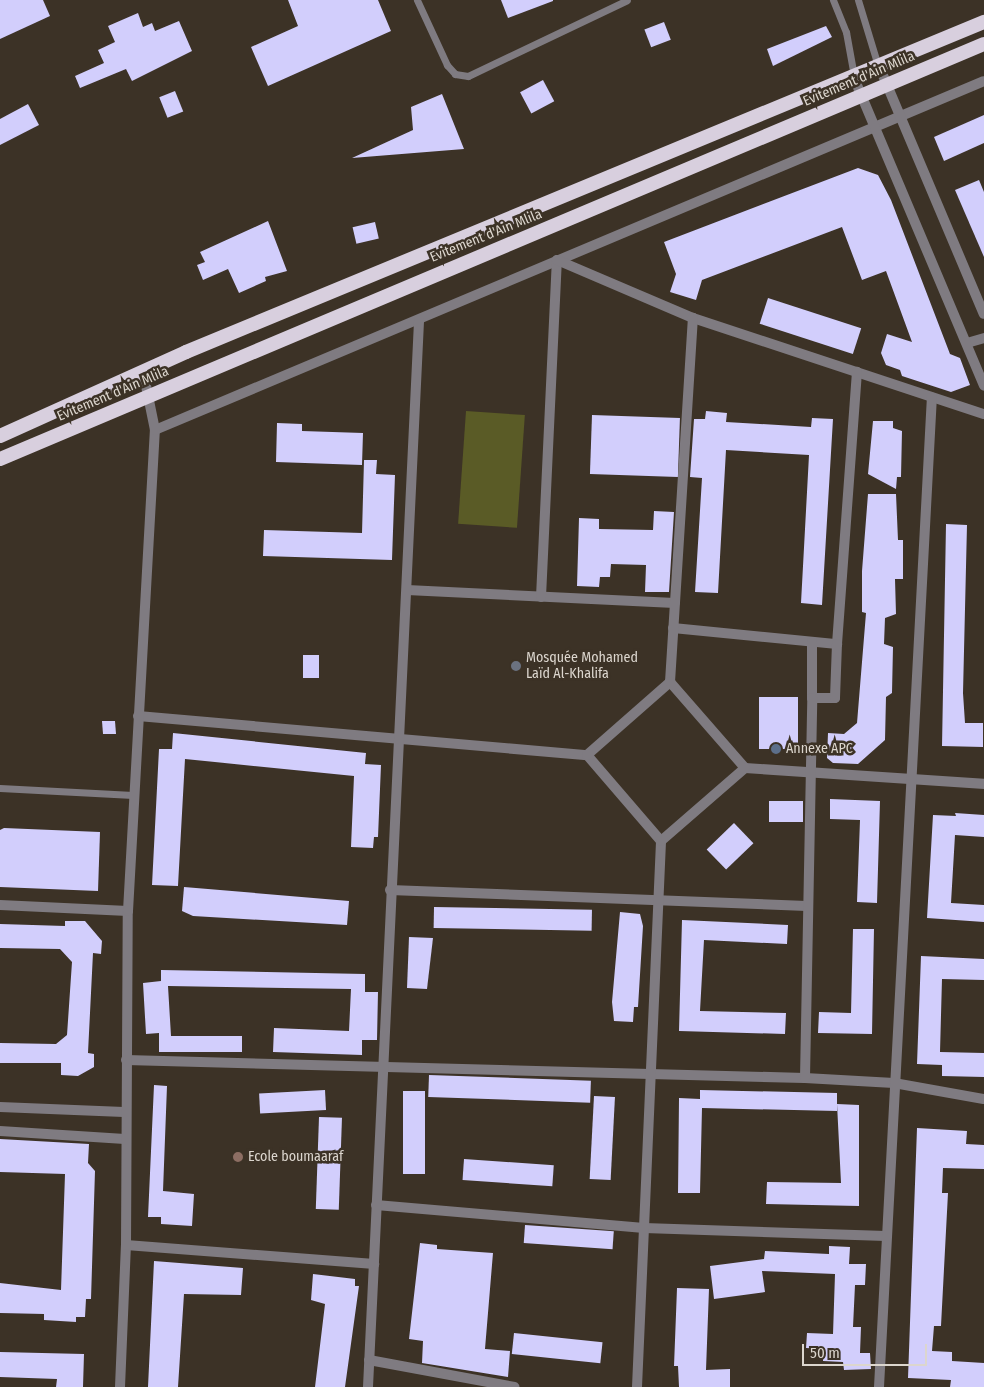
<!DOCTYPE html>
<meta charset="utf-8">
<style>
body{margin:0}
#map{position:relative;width:984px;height:1387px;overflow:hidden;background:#3c3226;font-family:"Fira Sans Condensed",sans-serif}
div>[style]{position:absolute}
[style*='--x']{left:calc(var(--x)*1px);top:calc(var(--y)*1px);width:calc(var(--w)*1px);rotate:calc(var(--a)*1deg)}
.green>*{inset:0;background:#5a5b26;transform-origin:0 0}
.building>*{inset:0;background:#d2cefc;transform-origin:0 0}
.service>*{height:7px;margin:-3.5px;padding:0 3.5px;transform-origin:3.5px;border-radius:3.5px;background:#7f7b81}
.minor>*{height:10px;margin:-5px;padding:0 5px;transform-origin:5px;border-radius:5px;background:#7f7b81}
.tertiary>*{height:10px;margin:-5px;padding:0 5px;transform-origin:5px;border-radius:5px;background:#7f7b81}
.trunk>*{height:14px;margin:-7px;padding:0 7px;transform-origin:7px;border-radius:7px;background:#d8cfde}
.dots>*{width:14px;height:14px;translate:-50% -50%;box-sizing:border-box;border:2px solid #3c3226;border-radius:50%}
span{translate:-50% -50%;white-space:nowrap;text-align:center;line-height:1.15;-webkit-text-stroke:5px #3c3226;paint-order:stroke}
.street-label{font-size:14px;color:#dcd6ce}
.poi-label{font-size:14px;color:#dcd6ce}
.left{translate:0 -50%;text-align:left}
.scale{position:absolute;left:802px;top:1344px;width:125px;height:22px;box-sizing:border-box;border:2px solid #dcd6ce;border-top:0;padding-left:6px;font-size:15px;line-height:18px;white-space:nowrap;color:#dcd6ce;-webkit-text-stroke:4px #3c3226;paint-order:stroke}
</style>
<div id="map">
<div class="green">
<div style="left:466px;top:411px;width:59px;height:113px;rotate:4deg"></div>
</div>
<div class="building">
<div style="clip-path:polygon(0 0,43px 0,50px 16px,0 39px)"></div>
<div style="clip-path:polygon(288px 0,378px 0,391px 31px,268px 86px,251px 47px,298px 26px)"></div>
<div style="clip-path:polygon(501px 0,553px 0,553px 1px,508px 18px)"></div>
<div style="clip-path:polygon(138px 13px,143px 27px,152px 23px,155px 31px,179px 21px,192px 51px,132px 81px,126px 69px,80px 88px,75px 76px,104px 63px,98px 50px,115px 42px,108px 26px)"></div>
<div style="left:664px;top:22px;width:19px;height:21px;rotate:69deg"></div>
<div style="clip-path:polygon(826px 26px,832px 37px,773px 66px,767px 49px)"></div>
<div style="left:543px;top:80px;width:24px;height:26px;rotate:62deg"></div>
<div style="left:175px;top:91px;width:22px;height:17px;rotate:68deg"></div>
<div style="clip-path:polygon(442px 94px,464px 149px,352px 158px,413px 130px,411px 107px)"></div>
<div style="clip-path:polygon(28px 104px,39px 125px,0 145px,0 119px)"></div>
<div style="clip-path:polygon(984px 115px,984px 143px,944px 161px,934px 137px)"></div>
<div style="clip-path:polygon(858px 168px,878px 175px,891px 200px,950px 354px,960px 358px,970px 385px,951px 392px,902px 376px,900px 370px,886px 365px,881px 353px,887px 334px,912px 342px,886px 271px,862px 280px,842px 227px,702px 280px,696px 300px,670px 292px,676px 274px,664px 242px)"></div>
<div style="clip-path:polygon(979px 180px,984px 192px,984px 257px,955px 190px)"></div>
<div style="clip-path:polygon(268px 221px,287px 271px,265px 277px,266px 281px,239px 293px,228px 269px,203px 280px,197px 265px,205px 262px,200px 252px)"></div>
<div style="left:375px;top:222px;width:17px;height:23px;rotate:77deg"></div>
<div style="left:768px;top:298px;width:98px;height:27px;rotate:18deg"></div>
<div style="clip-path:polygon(706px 411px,727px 413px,726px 422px,811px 427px,812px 418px,833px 419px,822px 605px,801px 603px,809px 455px,726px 450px,718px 593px,695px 592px,702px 478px,690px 477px,694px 419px,705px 419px)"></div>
<div style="left:592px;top:415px;width:88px;height:59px;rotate:2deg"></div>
<div style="clip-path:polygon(873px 421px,893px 421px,893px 428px,902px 431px,901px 477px,897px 477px,896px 489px,868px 474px)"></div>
<div style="clip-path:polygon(277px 423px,302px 424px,302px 431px,363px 433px,362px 465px,276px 462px)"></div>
<div style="clip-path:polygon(364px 460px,377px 460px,376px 474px,395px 475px,392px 560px,263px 556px,264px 530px,362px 533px)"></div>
<div style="clip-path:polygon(868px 494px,896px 494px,898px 540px,903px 540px,903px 579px,895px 579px,896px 614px,885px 618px,884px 644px,893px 647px,892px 693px,886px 697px,885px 740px,858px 764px,833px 763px,827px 758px,828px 733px,844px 734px,857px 723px,866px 613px,862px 612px,862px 571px)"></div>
<div style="clip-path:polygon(654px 511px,674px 512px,669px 592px,645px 592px,646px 565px,611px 564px,610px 577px,600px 577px,599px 587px,577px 586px,579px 518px,599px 519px,599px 529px,653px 530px)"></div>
<div style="clip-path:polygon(946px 524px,967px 525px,963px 693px,965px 723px,983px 723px,983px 747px,942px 746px)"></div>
<div style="left:303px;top:655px;width:16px;height:23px"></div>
<div style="left:759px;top:697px;width:39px;height:52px"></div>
<div style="clip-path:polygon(102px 721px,115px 721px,116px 734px,103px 734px)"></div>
<div style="clip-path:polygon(173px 733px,366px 753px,365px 764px,381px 765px,378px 837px,374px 837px,373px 848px,351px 847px,354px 776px,185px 759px,178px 886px,152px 885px,159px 749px,172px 749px)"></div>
<div style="clip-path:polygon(830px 799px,880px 801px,877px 903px,857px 902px,860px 820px,830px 819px)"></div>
<div style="left:769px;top:801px;width:34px;height:21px"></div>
<div style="clip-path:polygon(955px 813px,984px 815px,984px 837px,955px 835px,951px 903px,984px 905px,984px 922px,927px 918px,933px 815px,956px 816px)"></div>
<div style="left:734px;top:823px;width:28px;height:38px;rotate:46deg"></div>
<div style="clip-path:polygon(4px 828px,100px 832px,98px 891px,0 887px,0 830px)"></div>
<div style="clip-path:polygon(184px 887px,349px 901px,347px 925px,193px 916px,182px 911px)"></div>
<div style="left:434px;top:907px;width:158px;height:21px;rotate:1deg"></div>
<div style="clip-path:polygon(620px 912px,640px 914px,643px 926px,638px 1007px,634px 1007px,633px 1022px,614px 1021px,612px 1002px)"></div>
<div style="clip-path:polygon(682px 920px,788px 925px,787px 944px,704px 940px,700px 1011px,786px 1013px,785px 1034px,679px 1031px)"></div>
<div style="clip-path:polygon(65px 921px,85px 921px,102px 941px,101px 954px,93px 953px,88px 1053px,94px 1054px,94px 1067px,78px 1076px,61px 1075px,61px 1063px,0 1063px,0 1043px,56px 1044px,67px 1035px,72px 962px,60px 949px,0 948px,0 924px,65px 926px)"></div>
<div style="clip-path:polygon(853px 929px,874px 929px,872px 1034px,818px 1033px,819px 1012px,851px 1013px)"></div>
<div style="clip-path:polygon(409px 937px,433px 938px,427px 989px,407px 988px)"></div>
<div style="clip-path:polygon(921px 956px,984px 959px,984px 980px,942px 979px,940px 1052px,984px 1053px,984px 1077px,942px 1076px,942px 1065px,917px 1064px)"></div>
<div style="clip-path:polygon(161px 970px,365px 974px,365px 992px,378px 992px,377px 1040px,362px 1040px,362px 1055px,273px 1052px,274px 1028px,349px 1031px,351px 989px,168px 986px,171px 1036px,242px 1036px,242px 1052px,159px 1052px,159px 1033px,146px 1034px,143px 983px,161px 981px)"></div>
<div style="left:429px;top:1075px;width:162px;height:22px;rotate:2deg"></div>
<div style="clip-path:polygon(154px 1085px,167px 1086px,163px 1191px,194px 1194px,192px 1226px,161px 1224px,161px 1217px,148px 1217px)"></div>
<div style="left:325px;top:1090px;width:20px;height:66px;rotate:87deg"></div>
<div style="clip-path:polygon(700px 1090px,837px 1093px,837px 1111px,702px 1108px,700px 1193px,678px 1193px,679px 1098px,700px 1099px)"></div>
<div style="left:403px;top:1091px;width:22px;height:83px"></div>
<div style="left:594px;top:1096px;width:21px;height:83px;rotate:3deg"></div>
<div style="clip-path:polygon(837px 1104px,859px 1105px,859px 1206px,766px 1204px,767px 1182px,841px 1183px)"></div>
<div style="left:319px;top:1117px;width:23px;height:92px;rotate:2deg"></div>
<div style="clip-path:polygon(917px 1128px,967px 1131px,966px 1144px,984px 1145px,984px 1169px,943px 1168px,942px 1193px,948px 1193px,941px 1326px,934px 1326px,932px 1351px,952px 1352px,952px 1361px,984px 1363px,984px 1387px,950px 1387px,951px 1380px,908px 1378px)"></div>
<div style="clip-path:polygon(0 1139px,89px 1144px,88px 1163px,95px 1171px,91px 1299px,86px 1299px,85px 1317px,76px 1317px,76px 1322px,44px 1320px,44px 1314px,0 1313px,0 1283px,61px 1290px,65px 1174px,0 1172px)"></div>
<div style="left:464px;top:1159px;width:90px;height:21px;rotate:4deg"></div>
<div style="left:525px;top:1225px;width:89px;height:18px;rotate:4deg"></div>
<div style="clip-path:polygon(420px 1243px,437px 1245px,437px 1249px,493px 1253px,485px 1349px,510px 1351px,508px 1377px,422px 1363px,423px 1341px,409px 1339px)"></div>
<div style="clip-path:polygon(829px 1246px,850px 1247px,849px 1264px,866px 1264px,865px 1285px,855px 1285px,853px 1327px,861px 1327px,860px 1353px,870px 1353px,871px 1369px,844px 1370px,843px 1362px,823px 1361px,823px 1349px,806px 1348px,807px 1333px,833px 1334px,835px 1274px,762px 1271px,765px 1292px,714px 1299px,710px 1266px,764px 1259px,765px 1251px,829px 1254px)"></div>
<div style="clip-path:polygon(154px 1261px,243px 1268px,241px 1295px,184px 1294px,178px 1387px,148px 1387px)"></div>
<div style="clip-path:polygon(313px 1274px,355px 1279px,355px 1286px,359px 1286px,345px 1387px,315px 1387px,325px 1304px,311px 1300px)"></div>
<div style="clip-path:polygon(677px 1288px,709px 1289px,706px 1370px,730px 1369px,730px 1387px,679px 1387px,678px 1366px,674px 1366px)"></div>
<div style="left:514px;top:1333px;width:89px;height:21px;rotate:6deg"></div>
<div style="clip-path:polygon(0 1352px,84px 1354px,83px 1387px,56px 1387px,57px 1379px,0 1377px)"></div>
</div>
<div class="service">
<div style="--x:417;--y:0;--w:72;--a:65.2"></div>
<div style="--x:447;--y:65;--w:12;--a:48"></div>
<div style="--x:455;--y:74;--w:13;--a:9"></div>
<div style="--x:468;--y:76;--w:176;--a:-25.5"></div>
<div style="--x:833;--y:0;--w:35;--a:68"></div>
<div style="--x:846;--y:32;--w:45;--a:79.7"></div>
<div style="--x:858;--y:0;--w:69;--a:73.1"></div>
<div style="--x:0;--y:788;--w:133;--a:3"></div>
</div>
<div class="minor">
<div style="--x:967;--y:343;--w:18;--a:-16"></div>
<div style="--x:155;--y:430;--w:899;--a:-22.83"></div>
<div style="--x:407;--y:590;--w:268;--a:2.8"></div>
<div style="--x:541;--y:597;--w:337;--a:-87.3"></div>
<div style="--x:557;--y:260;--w:148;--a:23.1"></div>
<div style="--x:693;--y:318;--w:306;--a:18.3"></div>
<div style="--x:673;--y:628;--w:165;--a:5.6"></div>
<div style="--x:837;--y:644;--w:273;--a:-85.8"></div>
<div style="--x:812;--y:642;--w:56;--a:90"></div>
<div style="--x:812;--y:698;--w:23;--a:0"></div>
<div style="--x:835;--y:698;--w:54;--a:-87.9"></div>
<div style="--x:670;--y:682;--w:365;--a:-86.4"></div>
<div style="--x:138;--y:716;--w:451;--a:5"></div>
<div style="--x:745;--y:768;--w:240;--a:3.8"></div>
<div style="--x:390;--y:890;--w:417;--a:2.2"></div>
<div style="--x:0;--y:905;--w:128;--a:2.7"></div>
<div style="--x:126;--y:1060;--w:679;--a:1.52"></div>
<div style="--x:805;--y:1078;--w:89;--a:3.2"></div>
<div style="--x:894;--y:1083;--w:91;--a:10.1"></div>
<div style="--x:805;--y:1078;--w:380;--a:-88.9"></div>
<div style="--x:0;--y:1107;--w:124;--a:2.3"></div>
<div style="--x:0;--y:1131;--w:125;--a:3.7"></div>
<div style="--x:376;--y:1205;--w:269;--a:4.9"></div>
<div style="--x:644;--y:1228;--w:242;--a:1.9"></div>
<div style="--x:126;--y:1245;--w:249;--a:4.4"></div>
<div style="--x:369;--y:1360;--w:148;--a:10.5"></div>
<div style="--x:120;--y:1387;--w:142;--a:-87.6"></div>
<div style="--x:126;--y:1245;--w:334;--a:-89.7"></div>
<div style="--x:128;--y:911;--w:482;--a:-86.8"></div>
<div style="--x:155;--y:430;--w:60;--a:-101.5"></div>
<div style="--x:368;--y:1387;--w:1068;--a:-87.26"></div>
<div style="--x:637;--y:1387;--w:547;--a:-87.48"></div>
<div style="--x:661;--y:841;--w:113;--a:-130.7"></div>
<div style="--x:587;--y:755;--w:111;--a:-41.3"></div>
<div style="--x:670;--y:682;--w:114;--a:48.9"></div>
<div style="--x:745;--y:768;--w:111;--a:139"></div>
<div style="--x:879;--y:1387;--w:991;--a:-86.94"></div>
</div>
<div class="tertiary">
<div style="--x:879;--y:66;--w:269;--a:67.1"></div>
<div style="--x:854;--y:78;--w:334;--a:67.1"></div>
</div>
<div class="trunk">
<div style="--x:0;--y:436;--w:204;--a:-24.3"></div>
<div style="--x:186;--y:352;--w:864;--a:-22.47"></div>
<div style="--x:0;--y:459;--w:1068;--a:-22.87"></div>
</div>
<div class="dots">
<div style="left:516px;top:666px;background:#6b7280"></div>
<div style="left:776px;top:749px;background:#5c6f8a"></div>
<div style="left:238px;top:1157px;background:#8d6e63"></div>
</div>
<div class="street-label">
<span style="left:859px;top:79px;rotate:-23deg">Evitement d'Ain Mlila</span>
<span style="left:486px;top:236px;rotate:-22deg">Evitement d'Ain Mlila</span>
<span style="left:113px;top:394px;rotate:-23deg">Evitement d'Ain Mlila</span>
</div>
<div class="poi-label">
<span class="left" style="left:526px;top:666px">Mosquée Mohamed<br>Laïd Al-Khalifa</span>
<span class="left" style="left:786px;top:749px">Annexe APC</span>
<span class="left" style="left:248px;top:1157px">Ecole boumaaraf</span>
</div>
<div class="scale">50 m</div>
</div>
